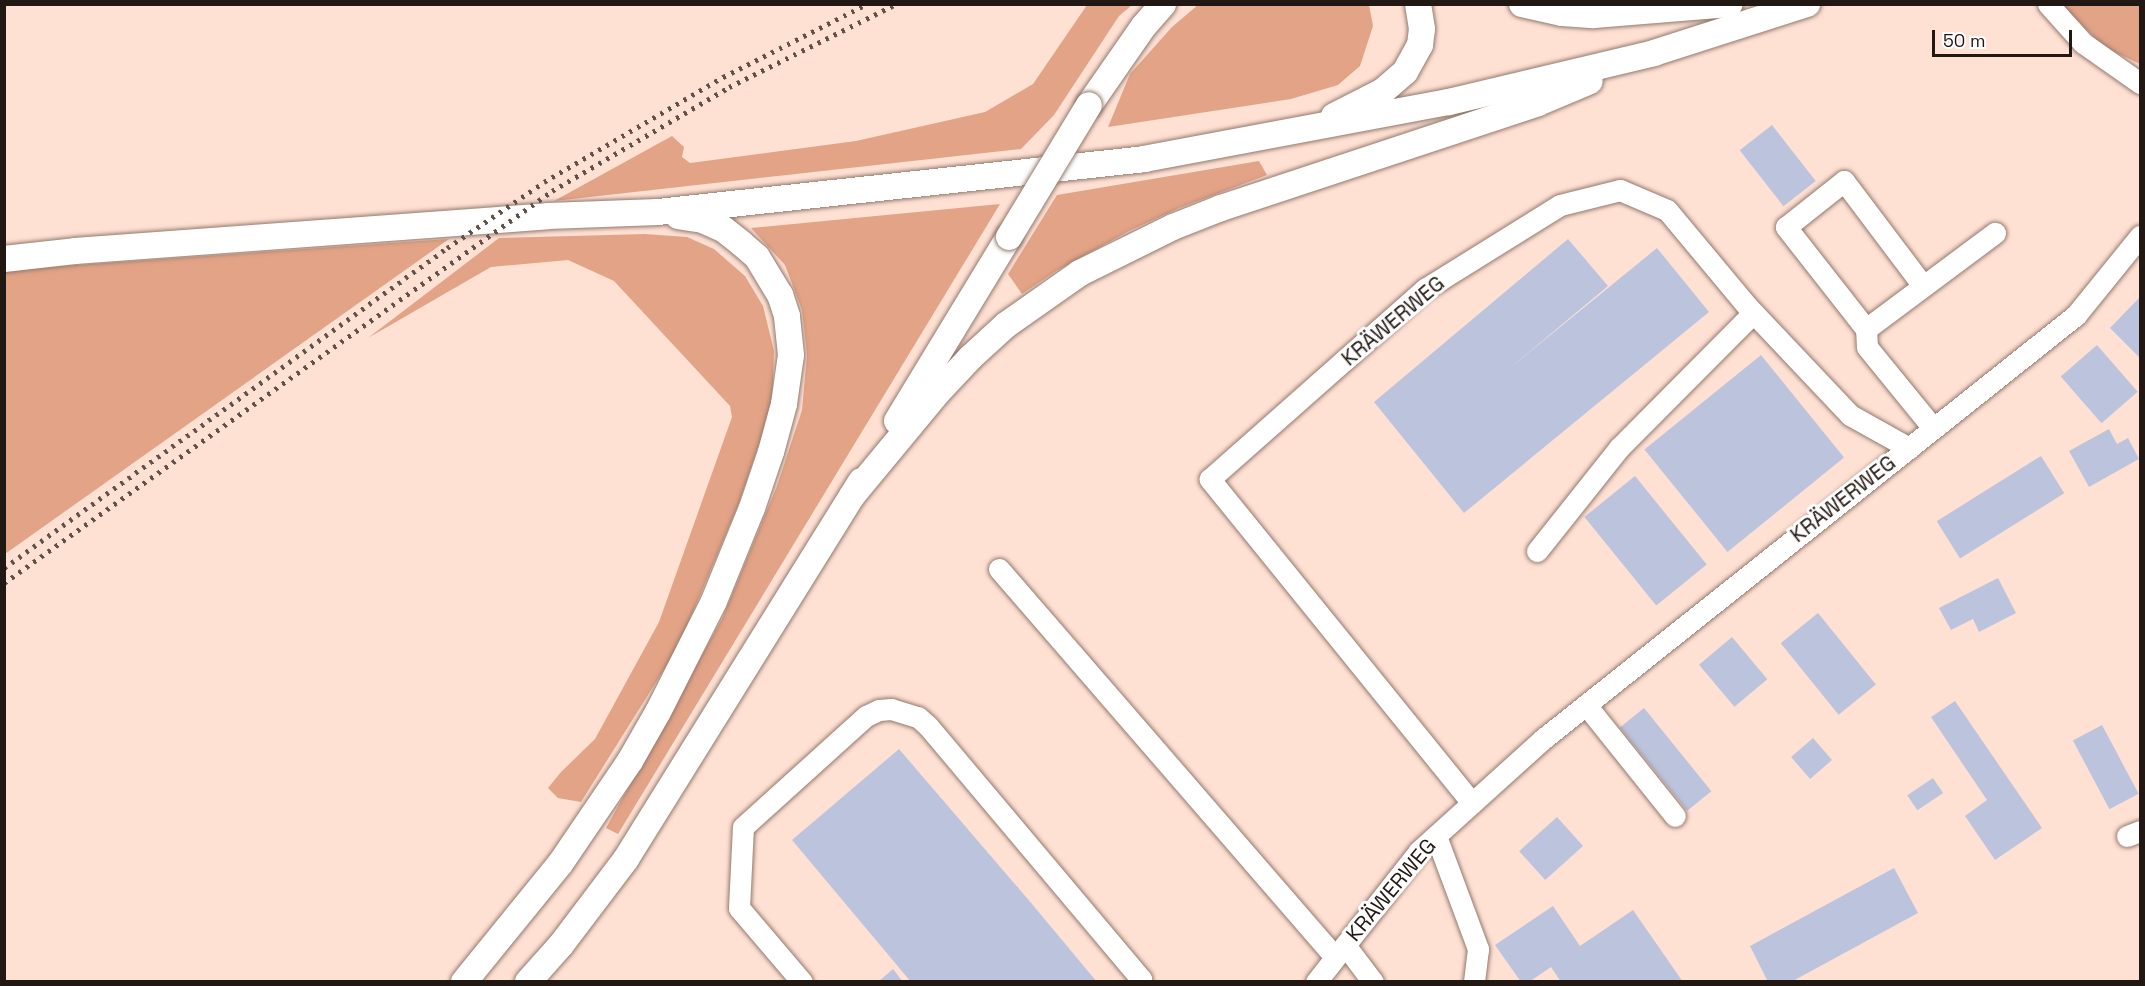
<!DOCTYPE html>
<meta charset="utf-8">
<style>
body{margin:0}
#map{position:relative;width:2145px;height:986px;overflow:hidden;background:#ffe1d4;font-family:"Space Grotesk",sans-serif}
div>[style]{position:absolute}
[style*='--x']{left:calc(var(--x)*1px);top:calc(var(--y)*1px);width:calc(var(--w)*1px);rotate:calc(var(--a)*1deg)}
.forest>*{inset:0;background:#e3a386}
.building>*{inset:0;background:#bcc3dd;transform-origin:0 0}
.roads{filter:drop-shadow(0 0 2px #93796d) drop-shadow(0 0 2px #93796d)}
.minor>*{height:21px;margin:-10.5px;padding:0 10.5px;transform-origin:10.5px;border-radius:10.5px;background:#fff}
.major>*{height:26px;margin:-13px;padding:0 13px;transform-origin:13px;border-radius:13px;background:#fff}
.rail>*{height:4.5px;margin-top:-2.25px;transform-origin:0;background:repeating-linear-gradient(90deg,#61514a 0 3px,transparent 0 9px)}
.bridges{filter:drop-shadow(0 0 2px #93796d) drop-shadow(0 0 2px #93796d)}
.major-bridge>*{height:26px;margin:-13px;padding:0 13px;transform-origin:13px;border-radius:13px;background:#fff}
span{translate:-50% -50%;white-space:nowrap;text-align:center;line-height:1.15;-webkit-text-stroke:6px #fff;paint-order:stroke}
.street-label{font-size:21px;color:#221813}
.frame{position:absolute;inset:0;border:6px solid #221813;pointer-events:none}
.scale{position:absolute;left:1932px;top:30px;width:140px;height:27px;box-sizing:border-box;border:3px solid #221813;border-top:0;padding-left:8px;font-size:18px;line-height:21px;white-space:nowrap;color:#221813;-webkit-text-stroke:4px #fff;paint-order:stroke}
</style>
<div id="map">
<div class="forest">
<div style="clip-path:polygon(1199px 4px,1369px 5px,1373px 26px,1360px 66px,1338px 85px,1291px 99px,1108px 127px,1130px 74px,1172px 27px)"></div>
<div style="clip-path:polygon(1087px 5px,1132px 5px,1119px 16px,1054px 115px,1021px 149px,554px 201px,672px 136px,684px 147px,682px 157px,690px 163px,856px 141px,985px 112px,1033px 84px)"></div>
<div style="clip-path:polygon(2062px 5px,2140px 5px,2140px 64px,2104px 47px)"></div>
<div style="clip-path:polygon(1259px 161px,1267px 175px,1179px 208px,1129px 231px,1056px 271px,1022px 294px,1008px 274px,1057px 195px)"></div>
<div style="clip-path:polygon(1000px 204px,618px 834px,606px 828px,722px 619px,777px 486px,802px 410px,807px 355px,802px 310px,785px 265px,751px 228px)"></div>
<div style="clip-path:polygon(645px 234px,687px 237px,714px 249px,745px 276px,763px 306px,774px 351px,772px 406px,739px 503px,678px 647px,581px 802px,558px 798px,548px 788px,561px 772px,595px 739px,659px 622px,732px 417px,730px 406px,614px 281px,568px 260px,491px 267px,368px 338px,499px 238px)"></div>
<div style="clip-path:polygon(449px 239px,5px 554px,5px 270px)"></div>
</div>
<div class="building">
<div style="left:1772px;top:125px;width:71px;height:41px;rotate:52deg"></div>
<div style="clip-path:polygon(1568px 239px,1608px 286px,1510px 368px,1657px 248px,1709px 312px,1464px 513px,1374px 402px)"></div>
<div style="clip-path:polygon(2140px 297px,2140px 358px,2110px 328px)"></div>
<div style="left:2097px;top:345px;width:62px;height:48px;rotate:49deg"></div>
<div style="left:1761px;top:355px;width:132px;height:150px;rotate:51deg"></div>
<div style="clip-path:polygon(2109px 429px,2117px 444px,2128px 438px,2139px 459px,2089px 487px,2069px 451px)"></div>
<div style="left:2041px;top:456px;width:44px;height:123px;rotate:58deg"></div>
<div style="left:1635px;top:476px;width:114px;height:65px;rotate:51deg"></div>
<div style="clip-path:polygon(1998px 578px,2016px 613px,1979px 632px,1973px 619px,1951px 630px,1939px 608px)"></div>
<div style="left:1818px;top:613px;width:92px;height:48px;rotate:51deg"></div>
<div style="left:1732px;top:637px;width:55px;height:43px;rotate:50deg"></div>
<div style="clip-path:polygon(1955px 701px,2042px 828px,1995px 860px,1965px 816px,1987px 800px,1931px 717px)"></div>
<div style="left:1644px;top:708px;width:107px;height:31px;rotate:51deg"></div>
<div style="left:2102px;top:725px;width:78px;height:33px;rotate:62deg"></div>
<div style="left:1813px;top:738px;width:29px;height:29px;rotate:49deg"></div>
<div style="clip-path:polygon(899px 749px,1032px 904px,1097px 982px,911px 982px,792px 840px)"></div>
<div style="left:1933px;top:778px;width:18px;height:31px;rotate:56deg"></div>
<div style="left:1557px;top:817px;width:39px;height:51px;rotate:48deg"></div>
<div style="clip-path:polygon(1894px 868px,1918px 913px,1791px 982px,1768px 982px,1750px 946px)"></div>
<div style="clip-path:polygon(1553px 906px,1580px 946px,1633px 910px,1683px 982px,1561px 982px,1551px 967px,1529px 982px,1521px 982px,1495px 945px)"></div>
<div style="clip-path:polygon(893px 969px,903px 982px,878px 982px)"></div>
</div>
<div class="roads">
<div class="minor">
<div style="--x:2048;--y:4;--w:52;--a:48.1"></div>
<div style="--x:2083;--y:43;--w:70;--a:35.1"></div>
<div style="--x:1866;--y:329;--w:130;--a:-128.1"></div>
<div style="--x:1786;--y:227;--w:74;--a:-38.4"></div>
<div style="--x:1844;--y:181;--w:131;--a:53"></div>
<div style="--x:1933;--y:428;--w:104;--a:-129.2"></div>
<div style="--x:1867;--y:347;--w:18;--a:-93"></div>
<div style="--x:1866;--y:329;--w:161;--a:-36.7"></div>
<div style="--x:1537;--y:551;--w:132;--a:-51.5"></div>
<div style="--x:1619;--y:448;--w:190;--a:-45.2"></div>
<div style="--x:999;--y:569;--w:513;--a:49.11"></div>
<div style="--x:1586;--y:705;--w:142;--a:51.3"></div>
<div style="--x:1472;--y:803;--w:417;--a:-129"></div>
<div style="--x:1210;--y:479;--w:287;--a:-41.5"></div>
<div style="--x:1425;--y:289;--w:159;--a:-31.9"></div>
<div style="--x:1560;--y:205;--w:62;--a:-14"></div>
<div style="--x:1620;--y:190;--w:51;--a:23.1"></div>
<div style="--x:1667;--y:210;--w:125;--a:50.2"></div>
<div style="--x:1747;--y:306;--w:150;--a:46.6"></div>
<div style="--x:1850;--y:415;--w:68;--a:29.2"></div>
<div style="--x:1436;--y:836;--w:121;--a:69.6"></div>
<div style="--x:1478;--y:949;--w:33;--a:97"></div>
<div style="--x:2127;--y:836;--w:14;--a:-21"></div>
<div style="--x:1345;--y:945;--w:46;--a:52.9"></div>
<div style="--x:802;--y:982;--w:97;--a:-130.4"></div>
<div style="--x:739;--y:908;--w:81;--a:-87.2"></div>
<div style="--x:743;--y:827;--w:166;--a:-42.1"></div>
<div style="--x:866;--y:716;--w:14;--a:-25"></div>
<div style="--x:879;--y:710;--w:12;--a:-5"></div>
<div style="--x:891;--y:709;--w:28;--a:17"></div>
<div style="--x:918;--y:717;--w:13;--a:42"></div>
<div style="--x:928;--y:726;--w:331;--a:49.9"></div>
<div style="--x:1141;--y:979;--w:4;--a:135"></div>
<div style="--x:1316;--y:982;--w:167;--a:-51.8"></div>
<div style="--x:1419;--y:851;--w:167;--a:-42.1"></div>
<div style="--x:1543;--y:739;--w:681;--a:-38.5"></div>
<div style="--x:2076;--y:315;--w:102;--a:-51"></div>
</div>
<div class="major">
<div style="--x:1522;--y:4;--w:41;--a:12.7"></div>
<div style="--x:1562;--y:13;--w:32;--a:4"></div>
<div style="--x:1594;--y:15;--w:136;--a:-4.6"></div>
<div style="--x:1089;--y:105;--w:96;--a:-55.2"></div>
<div style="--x:1144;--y:26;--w:29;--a:-49"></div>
<div style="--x:1334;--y:116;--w:55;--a:-27"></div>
<div style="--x:1383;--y:91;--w:29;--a:-41"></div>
<div style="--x:1405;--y:72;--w:31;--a:-61"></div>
<div style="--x:1420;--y:45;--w:16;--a:-83"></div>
<div style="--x:1422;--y:29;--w:25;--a:-99"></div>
<div style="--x:4;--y:259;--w:71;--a:-6.4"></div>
<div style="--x:75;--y:251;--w:474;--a:-4.2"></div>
<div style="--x:548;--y:216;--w:110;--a:-2.1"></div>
<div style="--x:658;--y:212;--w:489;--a:-6.2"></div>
<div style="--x:1144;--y:159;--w:310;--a:-10.6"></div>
<div style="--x:1449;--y:102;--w:211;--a:-13.4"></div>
<div style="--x:1654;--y:53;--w:161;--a:-17.8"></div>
<div style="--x:897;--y:421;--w:215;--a:-58.7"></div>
<div style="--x:852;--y:496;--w:135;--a:-50.4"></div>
<div style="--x:938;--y:392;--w:47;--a:-46.7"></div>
<div style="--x:970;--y:358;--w:49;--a:-42.5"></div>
<div style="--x:1006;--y:325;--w:90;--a:-35.1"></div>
<div style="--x:1080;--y:273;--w:104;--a:-26.3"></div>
<div style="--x:1173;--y:227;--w:52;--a:-21.6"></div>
<div style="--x:1221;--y:208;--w:334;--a:-18.3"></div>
<div style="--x:1538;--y:103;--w:56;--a:-22.9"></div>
<div style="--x:464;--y:982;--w:152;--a:-50.9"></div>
<div style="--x:560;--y:864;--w:125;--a:-55.8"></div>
<div style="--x:630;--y:761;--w:56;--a:-60.3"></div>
<div style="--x:658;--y:712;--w:124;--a:-63.2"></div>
<div style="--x:714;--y:601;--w:100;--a:-67.8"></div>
<div style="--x:752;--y:508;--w:59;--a:-71.3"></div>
<div style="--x:771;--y:452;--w:50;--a:-74.8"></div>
<div style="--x:784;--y:404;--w:49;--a:-81.9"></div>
<div style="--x:791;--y:355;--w:39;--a:-96"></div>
<div style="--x:787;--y:316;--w:22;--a:-108"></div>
<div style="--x:780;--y:295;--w:44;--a:-121.2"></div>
<div style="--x:757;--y:257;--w:21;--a:-139"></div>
<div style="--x:741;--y:243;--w:23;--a:-142"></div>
<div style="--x:723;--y:229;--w:22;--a:-156"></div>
<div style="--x:703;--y:220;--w:25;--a:-171"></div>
<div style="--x:528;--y:982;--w:50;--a:-48.3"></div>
<div style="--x:561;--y:945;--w:108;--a:-52.9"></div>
<div style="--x:626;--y:859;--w:445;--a:-58.1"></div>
</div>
</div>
<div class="rail">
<div style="--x:4;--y:568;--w:546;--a:-35.84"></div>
<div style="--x:447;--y:248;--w:117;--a:-34.2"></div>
<div style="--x:544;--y:182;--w:208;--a:-30.4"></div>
<div style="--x:723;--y:77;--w:161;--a:-26.9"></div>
<div style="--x:4;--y:583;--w:674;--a:-35.58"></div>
<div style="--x:552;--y:191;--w:205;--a:-30.4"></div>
<div style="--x:729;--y:87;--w:186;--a:-26.4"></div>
</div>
<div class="bridges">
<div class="major-bridge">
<div style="--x:1009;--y:237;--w:154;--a:-58.8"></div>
</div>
</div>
<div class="street-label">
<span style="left:1393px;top:321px;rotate:-40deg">KRÄWERWEG</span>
<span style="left:1843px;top:499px;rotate:-38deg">KRÄWERWEG</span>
<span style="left:1391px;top:890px;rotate:-50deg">KRÄWERWEG</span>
</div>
<div class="frame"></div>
<div class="scale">50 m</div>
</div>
